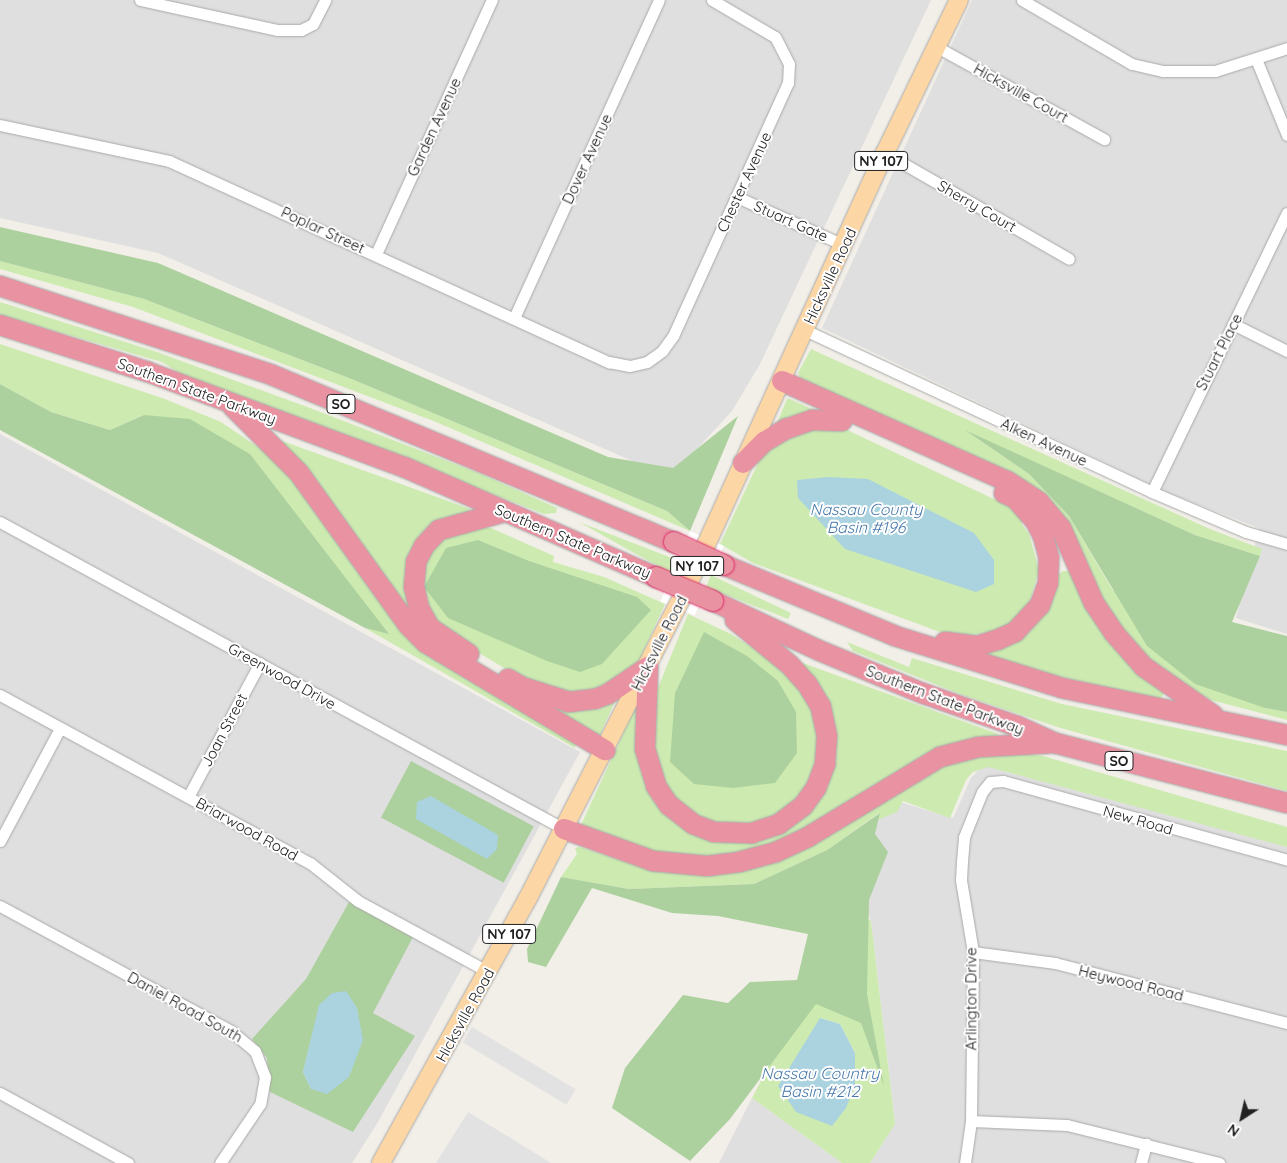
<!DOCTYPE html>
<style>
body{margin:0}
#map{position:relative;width:1287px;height:1163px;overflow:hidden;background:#f2efe9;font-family:Quicksand,sans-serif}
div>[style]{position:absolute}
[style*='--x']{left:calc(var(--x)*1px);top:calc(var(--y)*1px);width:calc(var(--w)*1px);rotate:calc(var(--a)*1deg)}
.residential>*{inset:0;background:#e0dfdf}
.grass>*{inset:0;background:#cdebb0}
.forest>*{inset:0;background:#add19e;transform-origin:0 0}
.parking>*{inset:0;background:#e2e2e2;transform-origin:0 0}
.water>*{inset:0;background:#aad3df}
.pier>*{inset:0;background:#fff;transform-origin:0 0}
.roads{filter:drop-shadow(0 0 1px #a9a9a9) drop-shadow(0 0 1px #a9a9a9)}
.street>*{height:11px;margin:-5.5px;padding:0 5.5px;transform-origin:5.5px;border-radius:5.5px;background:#fff}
.primary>*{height:18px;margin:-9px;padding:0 9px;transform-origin:9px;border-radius:9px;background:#fcd6a4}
.highway>*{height:20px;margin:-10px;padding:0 10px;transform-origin:10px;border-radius:10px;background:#e892a2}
.bridges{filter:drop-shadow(0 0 1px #dc2a67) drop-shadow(0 0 1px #dc2a67)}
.highway-bridge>*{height:20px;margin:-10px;padding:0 10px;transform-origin:10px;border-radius:10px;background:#e892a2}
span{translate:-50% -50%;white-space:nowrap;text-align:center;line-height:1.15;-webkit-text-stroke:4px #fff;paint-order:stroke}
.shield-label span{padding:1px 4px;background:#fff;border:1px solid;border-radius:4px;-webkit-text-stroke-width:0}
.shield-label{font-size:14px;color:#222;font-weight:700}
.street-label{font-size:15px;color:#222}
.water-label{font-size:16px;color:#4a7aab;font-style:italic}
.north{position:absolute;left:1217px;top:1093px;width:50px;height:50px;-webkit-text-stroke:4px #fff;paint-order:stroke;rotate:215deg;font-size:14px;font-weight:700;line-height:20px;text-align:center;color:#222}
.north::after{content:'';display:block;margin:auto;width:18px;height:22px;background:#222;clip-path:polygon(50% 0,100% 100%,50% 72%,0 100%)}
</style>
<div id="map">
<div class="residential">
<div style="clip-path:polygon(0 0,931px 0,760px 364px,732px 411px,696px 450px,664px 475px,158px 253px,0 218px)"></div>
<div style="clip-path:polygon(972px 0,1287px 0,1287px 634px,1236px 618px,1259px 528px,1171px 494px,822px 328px)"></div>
<div style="clip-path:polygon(0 434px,580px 752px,378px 1122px,352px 1163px,0 1163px)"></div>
<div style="clip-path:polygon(985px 763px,1287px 842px,1287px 1163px,870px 1163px,895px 1123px,871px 921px,844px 844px,900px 802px,953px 818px,971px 778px)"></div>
<div style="clip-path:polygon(752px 1098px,842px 1163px,719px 1163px)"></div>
</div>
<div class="grass">
<div style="clip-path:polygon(0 261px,144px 299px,354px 380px,667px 511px,690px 531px,436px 422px,133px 307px,0 269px)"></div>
<div style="clip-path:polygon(0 302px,157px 352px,310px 408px,481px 474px,557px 508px,556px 513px,544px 514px,181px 374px,162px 362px,0 315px)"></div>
<div style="clip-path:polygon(0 344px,165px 399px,221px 422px,261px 449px,291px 476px,399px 627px,576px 741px,575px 748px,365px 628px,388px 633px,144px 415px,110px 430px,51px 412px,0 384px)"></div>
<div style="clip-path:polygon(811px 349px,1210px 529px,1262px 549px,1260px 556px,1195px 535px,968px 432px,1029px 474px,1069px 516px,1112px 589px,1265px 708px,1287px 712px,1287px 720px,1211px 700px,1174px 680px,1137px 652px,1099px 605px,1059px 517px,803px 381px,798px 373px)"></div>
<div style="clip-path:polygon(787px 399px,790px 399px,825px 415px,774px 430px)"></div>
<div style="clip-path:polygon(797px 428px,845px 429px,1015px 509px,1025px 520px,1021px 523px,1029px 534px,1039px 570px,1028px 607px,1004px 629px,956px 638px,753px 563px,720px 544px,760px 459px,777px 441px)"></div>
<div style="clip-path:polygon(277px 439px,470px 509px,469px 514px,418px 544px,429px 635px)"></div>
<div style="clip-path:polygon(579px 522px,677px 560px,672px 573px,634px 553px)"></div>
<div style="clip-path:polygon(460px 527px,491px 528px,554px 556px,553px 562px,604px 577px,665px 604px,638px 663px,587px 695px,534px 686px,444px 632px,420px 596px,423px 564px,436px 542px)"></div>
<div style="clip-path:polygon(1063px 571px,1072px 571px,1135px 670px,1164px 693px,1160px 700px,985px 659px,986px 651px,1010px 644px,1032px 629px,1047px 605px,1054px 578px)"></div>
<div style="clip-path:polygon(711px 575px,791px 613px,788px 619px,706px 587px)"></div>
<div style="clip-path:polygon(688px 614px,731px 634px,770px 659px,801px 690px,817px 720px,821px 757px,811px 783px,789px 811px,754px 827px,711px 826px,674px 803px,653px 770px,657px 690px)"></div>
<div style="clip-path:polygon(847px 642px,909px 667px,912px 658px,1062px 704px,1287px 751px,1287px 791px,1057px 727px,957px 693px,853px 651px)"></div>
<div style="clip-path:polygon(800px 662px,998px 734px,997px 740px,768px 850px,727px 859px,638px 852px,581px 825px,639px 699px,637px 743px,680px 824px,781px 831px,832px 756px)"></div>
<div style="clip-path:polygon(617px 697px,599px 737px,535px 700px,594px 706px,598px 710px)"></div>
<div style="clip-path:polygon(1011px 751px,1043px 756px,1287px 827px,1287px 847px,988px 767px,973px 772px,966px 780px,950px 818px,903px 801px,897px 812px,878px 820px,879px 813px,827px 850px,754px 884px,629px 889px,561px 877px,577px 854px,575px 848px,580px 847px,650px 870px,711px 873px,764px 866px,854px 820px,948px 762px)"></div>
<div style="clip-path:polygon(evenodd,853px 907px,871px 921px,895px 1124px,870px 1163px,842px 1163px,752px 1098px,853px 907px,820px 1018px,840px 1024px,855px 1053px,820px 1018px)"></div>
</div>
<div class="forest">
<div style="clip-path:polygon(0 227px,158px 263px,608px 457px,673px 468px,738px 416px,690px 531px,667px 511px,354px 380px,144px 299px,0 261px)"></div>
<div style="clip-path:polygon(0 384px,51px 412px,110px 430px,144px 415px,190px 419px,250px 454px,389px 634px,365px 628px,0 430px)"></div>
<div style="clip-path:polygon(965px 430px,1195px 535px,1260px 556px,1232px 622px,1287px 636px,1287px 712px,1265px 708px,1195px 684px,1147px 646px,1069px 516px,1029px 474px)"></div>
<div style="clip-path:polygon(478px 540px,529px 561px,637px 597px,651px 610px,602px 664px,580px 672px,547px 661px,448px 618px,424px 587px,446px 548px)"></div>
<div style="clip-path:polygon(704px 632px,747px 656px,778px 681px,796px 712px,797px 753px,775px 783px,733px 788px,694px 784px,670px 762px,675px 693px)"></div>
<div style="left:411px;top:761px;width:139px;height:64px;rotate:28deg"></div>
<div style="clip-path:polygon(880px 813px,875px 834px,888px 852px,869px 900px,867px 994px,884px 1086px,861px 1023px,816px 1004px,730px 1119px,690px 1161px,612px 1108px,625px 1068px,683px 995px,728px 1003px,750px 982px,797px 980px,808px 934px,718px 916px,672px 913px,592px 888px,546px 967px,528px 962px,527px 949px,561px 877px,629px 889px,754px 884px,827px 850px)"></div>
<div style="clip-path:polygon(evenodd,349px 902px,413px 937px,373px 1013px,415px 1036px,353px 1132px,270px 1092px,267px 1058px,252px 1039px,306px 979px,349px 902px,311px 1039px,311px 1089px,303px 1072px,311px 1039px)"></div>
</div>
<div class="parking">
<div style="left:472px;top:1027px;width:121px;height:18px;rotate:31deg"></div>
<div style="clip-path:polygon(468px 1112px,551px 1163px,436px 1163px)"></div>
</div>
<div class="water">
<div style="clip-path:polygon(828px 477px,868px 479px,974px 533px,994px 560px,994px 584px,976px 592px,845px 549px,798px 498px,797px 480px)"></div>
<div style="clip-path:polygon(431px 796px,498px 835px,497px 849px,487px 859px,416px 819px,417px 802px)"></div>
<div style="clip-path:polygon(346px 991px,357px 1008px,363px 1040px,349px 1077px,327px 1094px,311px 1089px,303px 1072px,319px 1005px,332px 993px)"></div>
<div style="clip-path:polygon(820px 1018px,840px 1024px,855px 1053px,855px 1085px,846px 1108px,832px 1126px,796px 1112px,778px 1086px)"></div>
</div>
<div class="pier">
<div style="left:690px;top:531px;width:37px;height:32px;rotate:24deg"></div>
<div style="left:672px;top:573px;width:37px;height:31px;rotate:22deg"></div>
</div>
<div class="roads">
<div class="street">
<div style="--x:140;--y:0;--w:141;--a:12.3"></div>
<div style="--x:278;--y:30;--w:23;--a:0"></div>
<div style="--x:301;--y:30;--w:13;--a:-27"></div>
<div style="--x:313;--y:24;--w:27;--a:-63"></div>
<div style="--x:1022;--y:0;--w:127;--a:30.2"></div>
<div style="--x:1132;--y:64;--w:32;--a:13"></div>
<div style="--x:1163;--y:71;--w:52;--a:0"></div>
<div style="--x:1215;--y:71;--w:76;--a:-17.7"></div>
<div style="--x:937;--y:47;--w:191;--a:28.9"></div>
<div style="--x:1256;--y:59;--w:82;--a:67.8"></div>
<div style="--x:0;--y:125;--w:173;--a:12"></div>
<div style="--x:169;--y:161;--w:484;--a:24.6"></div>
<div style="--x:609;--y:362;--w:21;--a:11"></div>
<div style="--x:630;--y:366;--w:17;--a:-13"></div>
<div style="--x:647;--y:362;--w:19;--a:-36"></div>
<div style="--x:662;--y:351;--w:19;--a:-54"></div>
<div style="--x:673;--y:336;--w:278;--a:-65.6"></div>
<div style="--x:788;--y:83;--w:19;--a:-87"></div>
<div style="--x:789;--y:64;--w:30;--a:-117"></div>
<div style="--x:775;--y:37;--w:73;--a:-149.6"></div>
<div style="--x:885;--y:153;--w:212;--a:29.9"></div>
<div style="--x:737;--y:197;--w:117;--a:24.2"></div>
<div style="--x:376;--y:254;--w:279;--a:-65.5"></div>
<div style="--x:514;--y:318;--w:349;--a:-65.5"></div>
<div style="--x:1233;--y:324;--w:60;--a:26.6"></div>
<div style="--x:805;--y:330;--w:383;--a:25"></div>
<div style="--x:1152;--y:492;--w:102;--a:23.1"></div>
<div style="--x:1246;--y:532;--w:43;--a:16.3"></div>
<div style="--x:1152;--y:492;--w:310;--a:-64.2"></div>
<div style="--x:0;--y:522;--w:642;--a:28.56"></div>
<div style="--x:0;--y:695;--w:353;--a:28.5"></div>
<div style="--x:310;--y:863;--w:61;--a:38.4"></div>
<div style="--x:358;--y:901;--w:149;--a:28.5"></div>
<div style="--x:188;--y:797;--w:152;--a:-61.8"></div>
<div style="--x:0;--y:841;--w:128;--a:-62"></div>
<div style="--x:0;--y:906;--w:263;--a:28.4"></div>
<div style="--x:231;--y:1031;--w:31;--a:40"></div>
<div style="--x:255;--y:1051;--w:28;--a:69"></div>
<div style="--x:265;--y:1077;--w:27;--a:100"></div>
<div style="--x:260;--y:1104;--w:71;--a:124.1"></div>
<div style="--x:973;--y:952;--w:83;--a:7.6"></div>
<div style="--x:1055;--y:963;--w:240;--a:14.5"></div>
<div style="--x:0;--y:1093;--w:146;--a:28.7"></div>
<div style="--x:971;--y:1121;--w:96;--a:2.4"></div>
<div style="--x:1067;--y:1125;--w:157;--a:14"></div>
<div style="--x:965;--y:1163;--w:42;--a:-81.9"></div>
<div style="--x:971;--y:1121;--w:169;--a:-89.3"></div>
<div style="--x:973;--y:952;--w:73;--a:-99.5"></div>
<div style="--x:961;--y:880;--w:19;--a:-87"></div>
<div style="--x:962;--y:861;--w:24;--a:-85"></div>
<div style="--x:964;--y:837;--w:48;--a:-68.2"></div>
<div style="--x:982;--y:792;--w:13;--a:-51"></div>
<div style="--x:990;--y:782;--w:13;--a:-4"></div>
<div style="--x:1003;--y:781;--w:295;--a:15.5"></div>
<div style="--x:1141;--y:1163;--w:20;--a:-75"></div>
</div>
<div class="primary">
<div style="--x:381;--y:1163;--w:303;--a:-61"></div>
<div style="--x:528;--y:898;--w:345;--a:-62.9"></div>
<div style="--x:685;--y:591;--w:482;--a:-65.5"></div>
<div style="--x:885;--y:153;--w:170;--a:-64.2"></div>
</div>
<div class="highway">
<div style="--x:0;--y:286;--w:286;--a:18.1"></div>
<div style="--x:272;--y:375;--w:435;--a:22.6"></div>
<div style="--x:0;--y:325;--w:155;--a:17.6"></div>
<div style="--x:148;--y:372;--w:273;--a:20.4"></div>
<div style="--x:404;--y:467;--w:275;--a:23.6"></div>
<div style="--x:782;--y:381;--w:246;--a:24"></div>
<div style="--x:1007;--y:481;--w:38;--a:33"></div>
<div style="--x:1039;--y:502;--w:34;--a:50"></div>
<div style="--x:1061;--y:528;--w:82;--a:66.3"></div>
<div style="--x:1094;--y:603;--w:36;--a:56"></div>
<div style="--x:1114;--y:633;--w:45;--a:48.6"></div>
<div style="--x:1144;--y:667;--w:84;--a:34.8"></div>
<div style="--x:233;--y:407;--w:93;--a:45"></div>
<div style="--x:299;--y:473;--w:188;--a:54.3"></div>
<div style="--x:409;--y:626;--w:24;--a:45"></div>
<div style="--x:426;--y:643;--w:209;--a:30.9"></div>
<div style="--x:743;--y:463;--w:30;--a:-45"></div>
<div style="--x:764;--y:442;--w:26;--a:-31"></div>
<div style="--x:786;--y:429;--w:28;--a:-19"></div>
<div style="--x:812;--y:420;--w:30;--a:2"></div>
<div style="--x:724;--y:565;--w:185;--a:22.5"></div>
<div style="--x:895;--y:636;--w:175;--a:17.3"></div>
<div style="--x:1062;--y:688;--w:230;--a:11.8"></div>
<div style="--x:713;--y:601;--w:116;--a:25"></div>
<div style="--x:818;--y:650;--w:113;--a:22.5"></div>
<div style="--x:922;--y:693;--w:101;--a:19.2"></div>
<div style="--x:1017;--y:726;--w:42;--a:24.1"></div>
<div style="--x:1055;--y:743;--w:240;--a:14.5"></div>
<div style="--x:945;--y:642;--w:32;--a:7"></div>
<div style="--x:977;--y:646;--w:21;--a:-17"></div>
<div style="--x:997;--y:640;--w:20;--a:-24"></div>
<div style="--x:1015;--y:632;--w:37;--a:-47"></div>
<div style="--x:1040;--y:605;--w:23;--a:-70"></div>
<div style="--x:1048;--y:583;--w:25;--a:-88"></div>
<div style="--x:1049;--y:558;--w:23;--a:-105"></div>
<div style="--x:1043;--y:536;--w:16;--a:-117"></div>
<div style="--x:1036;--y:522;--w:32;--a:-131"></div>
<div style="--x:1015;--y:498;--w:12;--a:-156"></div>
<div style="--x:469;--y:654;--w:47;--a:-146.3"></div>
<div style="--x:430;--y:628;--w:23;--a:-119"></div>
<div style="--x:419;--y:608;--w:22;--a:-103"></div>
<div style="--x:414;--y:587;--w:25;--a:-85"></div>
<div style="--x:416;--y:562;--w:18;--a:-63"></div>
<div style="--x:424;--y:546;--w:22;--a:-47"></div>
<div style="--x:439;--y:530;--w:67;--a:-15.5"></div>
<div style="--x:648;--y:667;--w:82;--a:92.1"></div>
<div style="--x:645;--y:749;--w:39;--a:73"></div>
<div style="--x:656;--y:786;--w:23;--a:56"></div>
<div style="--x:669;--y:805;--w:31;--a:38"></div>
<div style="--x:693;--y:824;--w:22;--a:21"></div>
<div style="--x:714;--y:832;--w:38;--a:2"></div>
<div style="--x:752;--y:833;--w:28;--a:-18"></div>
<div style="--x:779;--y:824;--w:30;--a:-37"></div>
<div style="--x:803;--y:806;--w:22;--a:-54"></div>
<div style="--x:816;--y:788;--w:26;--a:-69"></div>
<div style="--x:825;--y:764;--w:28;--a:-86"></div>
<div style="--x:827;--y:736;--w:30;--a:-102"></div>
<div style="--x:821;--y:707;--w:27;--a:-121"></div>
<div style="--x:807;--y:684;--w:25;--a:-132"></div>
<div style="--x:790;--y:665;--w:71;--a:-140.7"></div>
<div style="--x:508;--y:679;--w:16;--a:30"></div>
<div style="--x:522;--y:687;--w:49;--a:17.7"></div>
<div style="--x:569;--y:702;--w:26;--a:-7"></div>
<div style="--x:595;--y:699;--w:14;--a:-21"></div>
<div style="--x:608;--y:694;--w:48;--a:-34"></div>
<div style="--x:564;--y:829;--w:95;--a:19.8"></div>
<div style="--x:653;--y:861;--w:54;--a:5.3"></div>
<div style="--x:707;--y:866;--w:32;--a:-7"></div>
<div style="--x:739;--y:862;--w:38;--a:-15"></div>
<div style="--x:776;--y:852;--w:35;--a:-25"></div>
<div style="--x:808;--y:837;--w:154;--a:-31.2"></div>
<div style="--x:940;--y:757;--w:40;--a:-14.4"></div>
<div style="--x:979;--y:747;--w:74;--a:-3.1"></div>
</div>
</div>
<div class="bridges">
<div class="highway-bridge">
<div style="--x:674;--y:542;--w:55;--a:24.7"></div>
<div style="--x:656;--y:577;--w:62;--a:22.8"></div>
</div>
</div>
<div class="shield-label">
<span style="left:881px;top:161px">NY 107</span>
<span style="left:341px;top:404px">SO</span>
<span style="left:697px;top:566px">NY 107</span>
<span style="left:1119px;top:761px">SO</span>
<span style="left:509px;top:934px">NY 107</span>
</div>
<div class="street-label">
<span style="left:1021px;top:93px;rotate:29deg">Hicksville Court</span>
<span style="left:434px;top:127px;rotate:-65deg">Garden Avenue</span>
<span style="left:587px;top:159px;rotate:-65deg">Dover Avenue</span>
<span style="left:744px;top:182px;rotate:-65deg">Chester Avenue</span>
<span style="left:977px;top:206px;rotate:30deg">Sherry Court</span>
<span style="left:791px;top:221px;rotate:24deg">Stuart Gate</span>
<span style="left:323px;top:230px;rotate:25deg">Poplar Street</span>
<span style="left:830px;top:276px;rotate:-65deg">Hicksville Road</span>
<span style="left:1219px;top:352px;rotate:-63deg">Stuart Place</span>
<span style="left:197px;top:391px;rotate:20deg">Southern State Parkway</span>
<span style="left:1044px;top:442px;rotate:25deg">Alken Avenue</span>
<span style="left:573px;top:541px;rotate:23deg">Southern State Parkway</span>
<span style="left:659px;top:643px;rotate:-63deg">Hicksville Road</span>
<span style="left:282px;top:676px;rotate:29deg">Greenwood Drive</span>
<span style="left:945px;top:700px;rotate:21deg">Southern State Parkway</span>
<span style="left:224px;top:730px;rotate:-62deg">Joan Street</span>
<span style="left:1138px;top:820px;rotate:16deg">New Road</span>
<span style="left:247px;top:829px;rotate:29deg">Briarwood Road</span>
<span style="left:1131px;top:983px;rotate:14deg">Heywood Road</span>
<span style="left:971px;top:999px;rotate:-90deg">Arlington Drive</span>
<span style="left:185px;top:1007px;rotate:29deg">Daniel Road South</span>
<span style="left:465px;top:1015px;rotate:-61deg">Hicksville Road</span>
</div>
<div class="water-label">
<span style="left:866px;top:518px">Nassau County<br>Basin #196</span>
<span style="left:820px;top:1082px">Nassau Country<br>Basin #212</span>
</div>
<div class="north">N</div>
</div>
